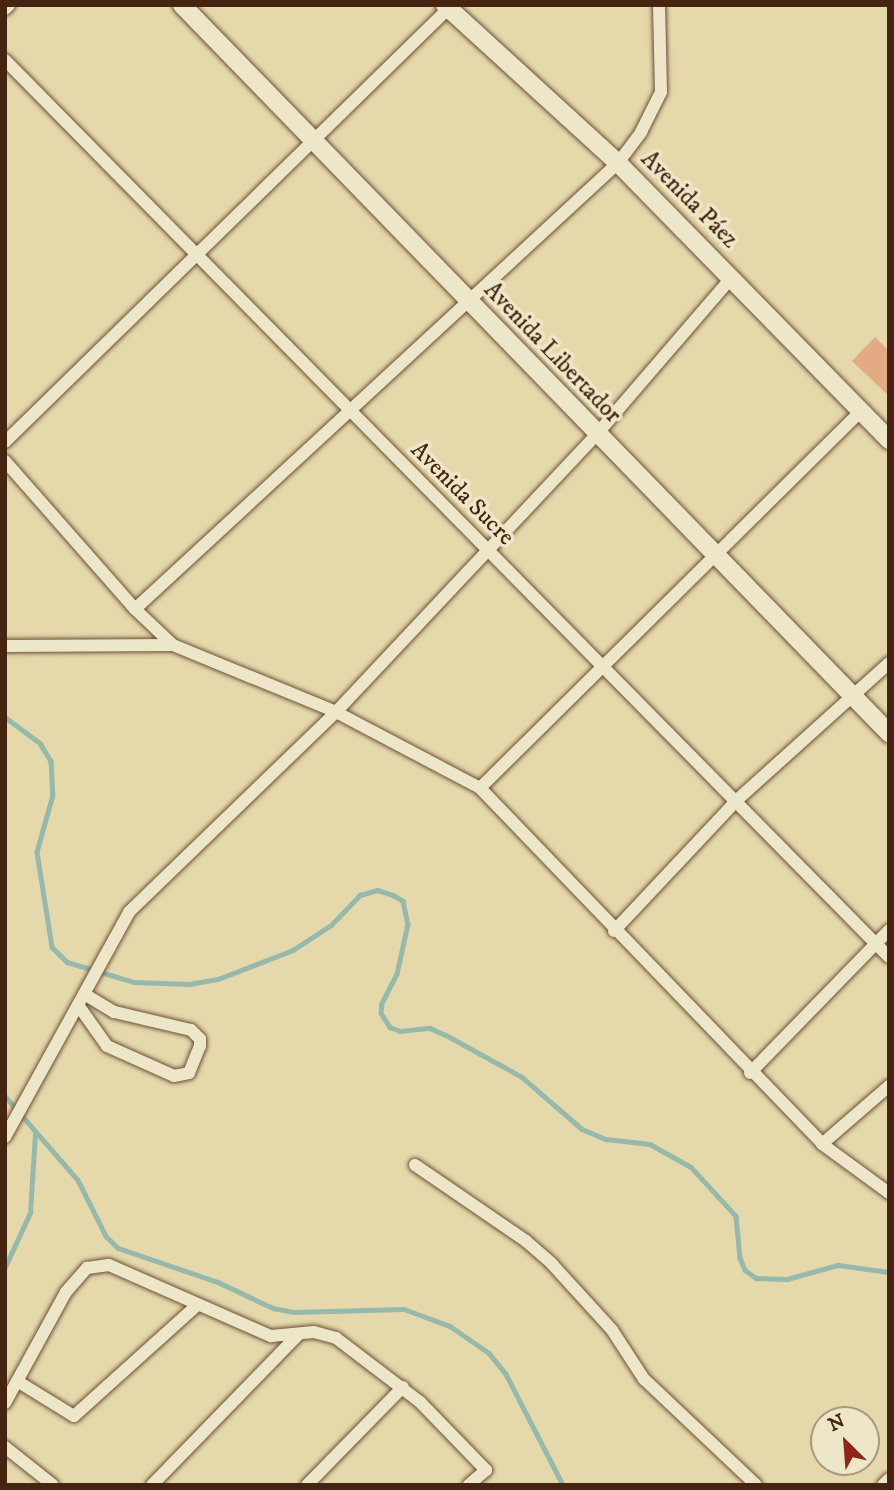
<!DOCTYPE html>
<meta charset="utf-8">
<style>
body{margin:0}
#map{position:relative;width:894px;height:1490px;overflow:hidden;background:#e5d8ab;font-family:"IM FELL DW Pica",serif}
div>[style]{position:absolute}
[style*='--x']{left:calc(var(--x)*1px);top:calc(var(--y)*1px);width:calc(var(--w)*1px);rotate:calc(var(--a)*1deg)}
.stream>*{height:4.5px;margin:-2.25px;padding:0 2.25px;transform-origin:2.25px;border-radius:2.25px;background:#96b9ab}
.building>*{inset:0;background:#e4aa84}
.roads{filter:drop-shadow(0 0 2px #6d5138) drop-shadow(0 0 2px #6d5138)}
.minor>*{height:12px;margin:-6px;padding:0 6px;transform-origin:6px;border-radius:6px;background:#eee6c8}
.secondary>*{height:18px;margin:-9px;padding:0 9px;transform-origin:9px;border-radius:9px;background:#eee6c8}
span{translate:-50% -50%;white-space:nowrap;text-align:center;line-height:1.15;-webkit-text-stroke:7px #eee6c8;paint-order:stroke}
.street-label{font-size:24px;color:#452411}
.frame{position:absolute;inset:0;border:7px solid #452411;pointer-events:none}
.north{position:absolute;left:810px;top:1406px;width:70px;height:70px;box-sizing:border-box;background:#eee6c8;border:2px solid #aa987f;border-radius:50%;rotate:335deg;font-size:19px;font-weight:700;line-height:28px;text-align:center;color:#452411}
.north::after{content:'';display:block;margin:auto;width:24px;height:32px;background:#8f2418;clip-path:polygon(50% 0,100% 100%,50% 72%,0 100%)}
</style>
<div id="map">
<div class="stream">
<div style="--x:5;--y:717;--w:44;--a:36.6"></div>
<div style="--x:40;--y:743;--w:21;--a:59"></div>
<div style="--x:51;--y:761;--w:34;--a:87"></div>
<div style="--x:53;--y:795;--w:59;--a:105.7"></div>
<div style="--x:37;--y:852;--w:96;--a:81"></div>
<div style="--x:52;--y:947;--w:21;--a:45"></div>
<div style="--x:67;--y:962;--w:70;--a:16.6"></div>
<div style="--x:134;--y:982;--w:55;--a:2.1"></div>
<div style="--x:189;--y:984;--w:29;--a:-10"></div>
<div style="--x:218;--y:979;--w:80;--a:-21.1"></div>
<div style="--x:293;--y:950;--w:45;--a:-33.3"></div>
<div style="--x:331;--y:925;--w:42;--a:-46"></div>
<div style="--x:360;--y:895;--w:18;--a:-16"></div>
<div style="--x:377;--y:890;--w:17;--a:17"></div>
<div style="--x:393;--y:895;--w:12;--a:31"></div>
<div style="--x:403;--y:901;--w:24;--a:78"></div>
<div style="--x:408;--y:924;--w:51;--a:102.4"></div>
<div style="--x:397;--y:974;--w:34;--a:117"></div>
<div style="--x:382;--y:1004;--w:9;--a:96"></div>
<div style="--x:381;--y:1013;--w:17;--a:57"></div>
<div style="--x:390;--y:1027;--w:11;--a:22"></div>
<div style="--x:400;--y:1031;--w:30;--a:-6"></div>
<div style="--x:430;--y:1028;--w:17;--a:24"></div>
<div style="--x:446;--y:1035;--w:87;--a:28.9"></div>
<div style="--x:522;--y:1077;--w:79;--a:40.9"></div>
<div style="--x:582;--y:1129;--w:26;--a:23"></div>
<div style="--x:606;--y:1139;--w:44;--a:6.5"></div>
<div style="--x:650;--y:1144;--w:47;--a:29.3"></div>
<div style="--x:691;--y:1167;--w:67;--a:47.4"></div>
<div style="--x:736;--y:1216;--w:42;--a:84.6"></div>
<div style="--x:740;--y:1258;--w:13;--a:67"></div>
<div style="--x:745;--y:1270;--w:14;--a:36"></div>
<div style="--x:756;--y:1278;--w:31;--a:2"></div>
<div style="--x:787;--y:1279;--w:53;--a:-15.4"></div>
<div style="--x:838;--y:1265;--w:51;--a:7.8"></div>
<div style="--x:5;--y:1096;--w:111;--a:49"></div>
<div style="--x:78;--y:1180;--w:63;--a:63.4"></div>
<div style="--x:106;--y:1236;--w:17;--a:45"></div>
<div style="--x:118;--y:1248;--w:106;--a:18.8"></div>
<div style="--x:218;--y:1282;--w:61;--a:25.3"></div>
<div style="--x:273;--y:1308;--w:20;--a:11"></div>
<div style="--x:293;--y:1312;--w:111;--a:-1.5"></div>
<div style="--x:404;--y:1309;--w:49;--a:20.3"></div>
<div style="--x:450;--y:1326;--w:47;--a:34.7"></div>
<div style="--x:489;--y:1353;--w:27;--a:51"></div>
<div style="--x:506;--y:1374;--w:125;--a:62.8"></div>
<div style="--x:5;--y:1267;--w:60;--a:-65.2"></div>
<div style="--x:30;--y:1213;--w:80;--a:-86.4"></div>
</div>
<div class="building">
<div style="clip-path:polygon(875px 337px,889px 351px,889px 396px,852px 361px)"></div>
</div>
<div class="roads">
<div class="minor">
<div style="--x:5;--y:9;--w:6;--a:-45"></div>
<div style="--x:5;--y:60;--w:1259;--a:45.42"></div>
<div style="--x:5;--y:442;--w:619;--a:-44.35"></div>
<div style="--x:5;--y:461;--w:197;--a:48.7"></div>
<div style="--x:135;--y:609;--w:52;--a:43.5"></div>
<div style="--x:173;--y:645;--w:176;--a:22.3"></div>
<div style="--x:336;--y:712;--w:163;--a:27.8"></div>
<div style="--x:480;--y:788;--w:494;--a:46.1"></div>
<div style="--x:822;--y:1144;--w:83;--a:36.2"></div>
<div style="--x:135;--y:609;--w:657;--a:-42.72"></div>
<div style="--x:618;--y:163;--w:39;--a:-53"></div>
<div style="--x:641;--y:132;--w:45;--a:-63.4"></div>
<div style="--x:661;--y:92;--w:87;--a:-91.3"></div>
<div style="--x:5;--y:646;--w:168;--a:-0.3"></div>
<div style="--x:480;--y:788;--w:536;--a:-44.7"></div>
<div style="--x:614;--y:931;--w:180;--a:-46.8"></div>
<div style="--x:737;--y:800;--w:205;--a:-42"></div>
<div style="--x:78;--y:1005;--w:50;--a:54.7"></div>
<div style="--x:107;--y:1046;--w:73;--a:24.1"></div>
<div style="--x:174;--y:1076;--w:15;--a:-11"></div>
<div style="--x:189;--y:1073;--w:29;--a:-68"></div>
<div style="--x:200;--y:1046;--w:7;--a:-90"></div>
<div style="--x:200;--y:1039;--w:13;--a:-135"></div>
<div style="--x:191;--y:1030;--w:79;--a:-166.8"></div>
<div style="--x:114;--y:1012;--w:35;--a:-149"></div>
<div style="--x:750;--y:1073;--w:199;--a:-45.8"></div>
<div style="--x:5;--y:1137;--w:257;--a:-61.1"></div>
<div style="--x:129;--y:912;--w:288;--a:-44"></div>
<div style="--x:336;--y:712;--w:381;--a:-46.8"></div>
<div style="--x:597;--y:434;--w:206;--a:-49.3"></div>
<div style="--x:822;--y:1144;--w:89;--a:-40.9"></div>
<div style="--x:415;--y:1165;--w:135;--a:34.4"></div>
<div style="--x:526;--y:1241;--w:35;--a:41"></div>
<div style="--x:552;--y:1264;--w:89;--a:47.7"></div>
<div style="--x:612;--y:1330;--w:59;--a:56.9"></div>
<div style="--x:644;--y:1379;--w:154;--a:43.4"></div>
<div style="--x:17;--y:1381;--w:67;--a:31.6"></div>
<div style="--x:74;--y:1416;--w:164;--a:-42"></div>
<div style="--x:5;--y:1403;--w:127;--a:-61.2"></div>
<div style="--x:66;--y:1292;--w:32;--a:-49"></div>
<div style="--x:87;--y:1268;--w:22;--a:-8"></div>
<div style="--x:109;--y:1265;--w:177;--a:23.7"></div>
<div style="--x:271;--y:1336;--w:43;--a:-5.3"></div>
<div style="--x:314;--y:1332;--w:23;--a:15"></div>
<div style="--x:336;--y:1338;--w:106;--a:37.3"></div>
<div style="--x:420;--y:1402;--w:95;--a:45.9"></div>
<div style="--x:486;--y:1470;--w:23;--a:139"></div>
<div style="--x:5;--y:1447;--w:61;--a:38.4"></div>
<div style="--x:152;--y:1485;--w:211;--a:-45.8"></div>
<div style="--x:307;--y:1485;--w:137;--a:-45.6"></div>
<div style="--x:883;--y:1485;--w:8;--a:-45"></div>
</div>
<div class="secondary">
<div style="--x:182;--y:5;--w:1015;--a:45.84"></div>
<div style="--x:445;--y:5;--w:234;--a:42.4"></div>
<div style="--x:618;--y:163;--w:388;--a:45.6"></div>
</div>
</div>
<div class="street-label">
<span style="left:689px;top:200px;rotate:45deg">Avenida Páez</span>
<span style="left:552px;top:353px;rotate:46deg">Avenida Libertador</span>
<span style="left:462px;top:494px;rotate:45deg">Avenida Sucre</span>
</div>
<div class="frame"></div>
<div class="north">N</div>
</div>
